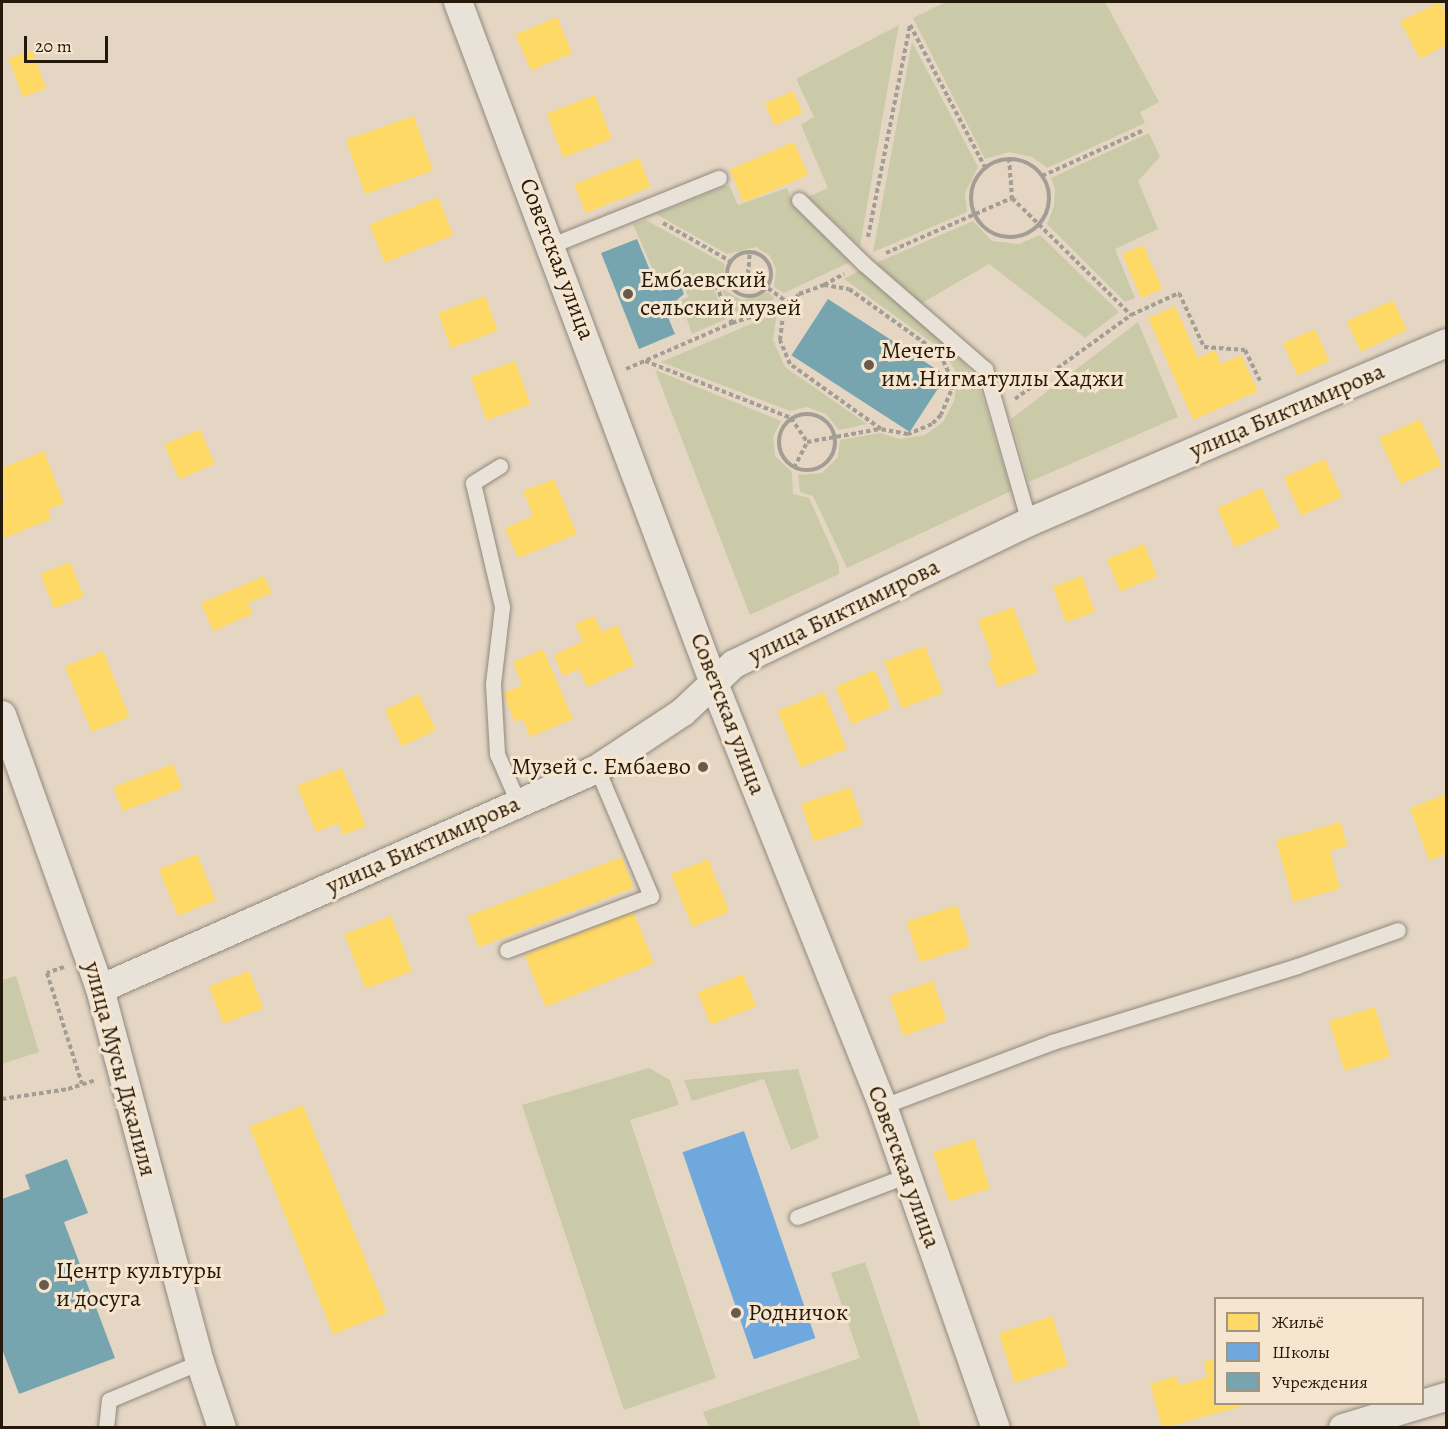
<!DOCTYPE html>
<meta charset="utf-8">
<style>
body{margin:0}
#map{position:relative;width:1448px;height:1429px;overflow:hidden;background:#e4d6c3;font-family:Alegreya,serif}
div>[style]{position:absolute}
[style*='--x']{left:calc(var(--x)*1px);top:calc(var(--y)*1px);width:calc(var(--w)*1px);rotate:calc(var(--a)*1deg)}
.green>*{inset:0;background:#cacaa8}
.homes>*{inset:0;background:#ffd966;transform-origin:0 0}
.schools>*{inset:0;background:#6fa8dc;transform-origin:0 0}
.public>*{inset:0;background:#76a5af;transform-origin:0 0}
.path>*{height:4px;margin-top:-2px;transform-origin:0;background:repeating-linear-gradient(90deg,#a39d94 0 4.5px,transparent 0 7.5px)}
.path>.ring{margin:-2px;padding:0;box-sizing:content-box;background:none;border:4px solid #a39d94;border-radius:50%}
.roads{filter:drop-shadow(0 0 2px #91887c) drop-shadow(0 0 2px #91887c)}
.lane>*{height:15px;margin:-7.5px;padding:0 7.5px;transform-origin:7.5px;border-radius:7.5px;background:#e9e2d8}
.street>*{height:28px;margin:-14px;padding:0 14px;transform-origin:14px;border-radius:14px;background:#e9e2d8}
.dots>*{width:16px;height:16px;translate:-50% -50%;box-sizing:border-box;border:3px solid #f7e6cf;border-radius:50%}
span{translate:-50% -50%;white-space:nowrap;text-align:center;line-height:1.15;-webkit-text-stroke:6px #f7e6cf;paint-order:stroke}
.street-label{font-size:24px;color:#24190b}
.poi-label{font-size:24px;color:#24190b}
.left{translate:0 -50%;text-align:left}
.right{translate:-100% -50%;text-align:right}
.frame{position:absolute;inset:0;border:3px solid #24190b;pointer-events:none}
.legend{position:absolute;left:1214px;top:1297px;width:210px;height:108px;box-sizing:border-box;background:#f7e6cf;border:2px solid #a39481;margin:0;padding:8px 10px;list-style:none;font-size:18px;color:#24190b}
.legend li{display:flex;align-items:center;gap:12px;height:30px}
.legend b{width:30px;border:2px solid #a39481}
.scale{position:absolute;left:24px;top:36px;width:84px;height:27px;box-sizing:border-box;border:3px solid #24190b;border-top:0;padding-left:8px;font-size:18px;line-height:21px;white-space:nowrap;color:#24190b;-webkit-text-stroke:4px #f7e6cf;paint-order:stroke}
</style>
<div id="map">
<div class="green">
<div style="clip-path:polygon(946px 2px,1105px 2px,1159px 102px,1140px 112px,1145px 123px,1047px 168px,1032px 157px,1009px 152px,985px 159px,913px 18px)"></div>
<div style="clip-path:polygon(899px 25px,897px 35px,860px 246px,808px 197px,828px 188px,801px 125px,814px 117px,796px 79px)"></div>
<div style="clip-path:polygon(912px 42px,978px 167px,965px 193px,967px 212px,873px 252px)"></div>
<div style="clip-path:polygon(1149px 133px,1160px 157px,1138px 181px,1158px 229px,1115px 249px,1135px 298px,1125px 302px,1047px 224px,1054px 206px,1055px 189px,1051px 178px)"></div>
<div style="clip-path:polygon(729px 185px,738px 205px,787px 188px,793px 203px,850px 262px,784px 293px,774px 287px,776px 269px,770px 256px,756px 247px,727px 254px,656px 214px)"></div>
<div style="clip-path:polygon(646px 220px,725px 264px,723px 280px,656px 277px,633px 224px)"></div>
<div style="clip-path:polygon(973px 221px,992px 241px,1019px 244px,1040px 235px,1119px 312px,1085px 338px,989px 264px,922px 303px,876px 263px)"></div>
<div style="clip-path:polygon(860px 270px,948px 341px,978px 382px,1011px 491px,847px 568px,813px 496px,800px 492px,798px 475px,822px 473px,838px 457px,840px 440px,880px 433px,900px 439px,925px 435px,943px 422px,954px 401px,958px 376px,945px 352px,844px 279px)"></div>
<div style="clip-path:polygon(721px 288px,742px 300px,768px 292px,775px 299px,733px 316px)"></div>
<div style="clip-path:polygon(685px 289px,714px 289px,726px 319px,692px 334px,680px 300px,688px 297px)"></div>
<div style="clip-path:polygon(777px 313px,773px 340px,785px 367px,867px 424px,839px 430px,826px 414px,807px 407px,790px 411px,661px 362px)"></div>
<div style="clip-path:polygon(1138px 322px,1178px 417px,1029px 482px,1011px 419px)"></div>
<div style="clip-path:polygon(655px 370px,781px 421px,773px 437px,775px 456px,792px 472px,793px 494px,809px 498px,839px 565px,839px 574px,750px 615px)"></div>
<div style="clip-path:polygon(16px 976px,39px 1052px,2px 1064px,2px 980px)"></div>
<div style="clip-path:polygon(649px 1068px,670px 1080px,679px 1105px,630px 1120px,716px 1378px,624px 1410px,522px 1105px)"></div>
<div style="clip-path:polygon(798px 1069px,819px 1138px,791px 1150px,764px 1079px,692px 1101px,684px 1080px)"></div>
<div style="clip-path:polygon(865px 1262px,921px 1427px,709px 1427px,703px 1412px,860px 1358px,831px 1273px)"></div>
</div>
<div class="homes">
<div style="clip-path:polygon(1440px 2px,1446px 15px,1446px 45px,1420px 59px,1400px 21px)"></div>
<div style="left:557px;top:17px;width:39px;height:45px;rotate:67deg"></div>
<div style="left:32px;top:50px;width:41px;height:25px;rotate:70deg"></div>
<div style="left:793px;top:91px;width:24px;height:31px;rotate:66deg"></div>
<div style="left:595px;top:95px;width:47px;height:52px;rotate:69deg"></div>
<div style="left:414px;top:116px;width:58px;height:72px;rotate:71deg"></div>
<div style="left:794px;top:142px;width:36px;height:70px;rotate:67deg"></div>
<div style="left:639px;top:158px;width:31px;height:70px;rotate:68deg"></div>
<div style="left:438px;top:197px;width:41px;height:74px;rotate:68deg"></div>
<div style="left:1143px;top:245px;width:48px;height:23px;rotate:66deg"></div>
<div style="left:485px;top:296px;width:37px;height:50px;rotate:70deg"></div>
<div style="left:1393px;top:300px;width:33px;height:51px;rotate:65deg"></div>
<div style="clip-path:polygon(1175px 306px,1198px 358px,1215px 350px,1221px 364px,1241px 355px,1258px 391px,1193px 420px,1148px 318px)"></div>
<div style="left:1315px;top:329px;width:35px;height:35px;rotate:66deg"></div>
<div style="left:515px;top:361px;width:46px;height:47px;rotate:70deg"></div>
<div style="left:1420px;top:419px;width:51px;height:45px;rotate:65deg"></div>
<div style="left:200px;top:429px;width:38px;height:39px;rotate:67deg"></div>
<div style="clip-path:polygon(44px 451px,64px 503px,48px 510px,51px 519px,2px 539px,2px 500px,5px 499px,2px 468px)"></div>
<div style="left:1325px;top:459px;width:42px;height:45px;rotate:66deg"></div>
<div style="clip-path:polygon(554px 479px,577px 534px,518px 558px,505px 528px,533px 516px,523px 491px)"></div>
<div style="left:1262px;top:488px;width:43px;height:49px;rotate:66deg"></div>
<div style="left:1144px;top:544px;width:35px;height:40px;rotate:68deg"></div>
<div style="left:70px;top:562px;width:37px;height:32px;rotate:68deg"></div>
<div style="clip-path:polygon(264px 576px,272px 593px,248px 603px,253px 614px,213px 631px,201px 603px)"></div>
<div style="left:1082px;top:576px;width:38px;height:31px;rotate:70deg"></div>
<div style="clip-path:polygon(1013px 607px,1038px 672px,998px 687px,988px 661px,993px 659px,978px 620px)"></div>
<div style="clip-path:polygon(594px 616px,602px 632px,617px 625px,635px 665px,587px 687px,579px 669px,563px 676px,554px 655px,583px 641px,575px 624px)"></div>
<div style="left:925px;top:646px;width:50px;height:44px;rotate:69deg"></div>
<div style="clip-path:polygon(543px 649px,573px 719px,530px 737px,523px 719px,515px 722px,503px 693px,522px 685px,513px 662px)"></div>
<div style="left:103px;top:651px;width:71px;height:41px;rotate:68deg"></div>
<div style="left:875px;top:670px;width:41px;height:43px;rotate:67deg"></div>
<div style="left:824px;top:692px;width:61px;height:50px;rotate:68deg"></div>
<div style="left:419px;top:694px;width:40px;height:38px;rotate:65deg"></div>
<div style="left:173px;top:764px;width:26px;height:64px;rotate:69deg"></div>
<div style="clip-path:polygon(342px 768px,366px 826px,343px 835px,338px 823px,316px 832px,297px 786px)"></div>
<div style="left:850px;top:787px;width:40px;height:52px;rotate:71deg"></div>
<div style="clip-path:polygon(1446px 794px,1446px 854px,1429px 861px,1410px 808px)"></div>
<div style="clip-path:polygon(1341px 822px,1347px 846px,1330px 851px,1340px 889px,1293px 902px,1276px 840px)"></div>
<div style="left:197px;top:854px;width:50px;height:41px;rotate:68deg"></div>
<div style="left:622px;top:857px;width:33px;height:166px;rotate:69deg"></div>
<div style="left:708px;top:859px;width:57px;height:40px;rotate:68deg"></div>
<div style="left:957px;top:905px;width:43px;height:53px;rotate:72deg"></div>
<div style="left:633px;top:911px;width:56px;height:117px;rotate:68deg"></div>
<div style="left:391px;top:916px;width:59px;height:50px;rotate:69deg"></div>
<div style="left:249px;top:971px;width:40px;height:43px;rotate:69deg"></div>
<div style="left:743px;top:974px;width:35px;height:49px;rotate:68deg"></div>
<div style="left:933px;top:981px;width:42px;height:46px;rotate:71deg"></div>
<div style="left:1375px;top:1007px;width:52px;height:48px;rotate:73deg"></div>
<div style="left:303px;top:1105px;width:224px;height:58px;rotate:68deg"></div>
<div style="left:974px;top:1139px;width:52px;height:43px;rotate:72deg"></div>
<div style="left:1052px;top:1316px;width:52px;height:56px;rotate:72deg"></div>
<div style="clip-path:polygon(1216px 1358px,1216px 1404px,1243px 1406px,1162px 1428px,1150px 1384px,1176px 1376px,1179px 1385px,1208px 1377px,1203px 1362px)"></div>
</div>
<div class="schools">
<div style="left:744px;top:1131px;width:219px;height:65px;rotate:71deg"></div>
</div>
<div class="public">
<div style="clip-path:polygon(637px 239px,654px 280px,678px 279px,684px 294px,665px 310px,675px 334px,639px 349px,601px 253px)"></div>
<div style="left:828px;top:299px;width:141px;height:67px;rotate:33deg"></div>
<div style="clip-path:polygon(67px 1159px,88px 1213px,64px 1222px,115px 1358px,19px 1394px,2px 1349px,2px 1199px,30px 1189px,25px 1175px)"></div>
</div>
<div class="path">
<div style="--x:1009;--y:158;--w:40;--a:85.7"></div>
<div style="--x:1012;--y:198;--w:167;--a:44.5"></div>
<div class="ring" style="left:971px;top:159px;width:74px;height:74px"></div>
<div style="--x:1042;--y:176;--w:112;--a:-24.3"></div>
<div style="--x:663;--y:223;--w:77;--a:29.6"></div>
<div style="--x:868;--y:237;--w:216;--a:-78.8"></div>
<div style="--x:910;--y:25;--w:161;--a:62.2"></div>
<div class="ring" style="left:727px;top:252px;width:40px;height:40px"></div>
<div style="--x:886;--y:253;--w:137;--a:-23.6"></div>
<div style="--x:748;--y:274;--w:22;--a:-85"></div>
<div style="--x:716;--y:285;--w:41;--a:67.2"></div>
<div style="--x:824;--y:285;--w:25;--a:9"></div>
<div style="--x:849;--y:289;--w:112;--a:35.5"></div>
<div style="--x:940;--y:354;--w:26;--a:65"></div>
<div style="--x:951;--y:378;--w:13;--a:90"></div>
<div style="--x:951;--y:391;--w:26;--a:113"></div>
<div style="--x:941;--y:415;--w:13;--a:135"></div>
<div style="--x:932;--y:424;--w:26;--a:157"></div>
<div style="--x:908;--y:434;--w:27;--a:-170"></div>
<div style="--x:881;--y:429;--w:112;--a:-144.5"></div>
<div style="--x:790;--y:364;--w:26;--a:-113"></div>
<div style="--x:780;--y:340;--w:25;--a:-83"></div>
<div style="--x:783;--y:315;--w:26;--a:-53"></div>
<div style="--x:799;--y:294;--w:27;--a:-20"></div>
<div style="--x:824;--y:285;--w:23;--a:-29"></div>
<div style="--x:645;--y:361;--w:157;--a:21.3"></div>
<div style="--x:791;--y:418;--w:29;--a:56"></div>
<div style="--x:807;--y:442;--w:74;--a:-10.1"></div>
<div style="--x:626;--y:369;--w:116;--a:-23.5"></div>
<div style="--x:732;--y:323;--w:61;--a:-18.1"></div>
<div style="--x:790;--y:304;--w:52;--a:-144.5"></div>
<div style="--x:748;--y:274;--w:22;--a:156"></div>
<div style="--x:728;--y:283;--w:45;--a:177.5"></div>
<div style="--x:1015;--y:399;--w:143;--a:-35.9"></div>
<div style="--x:1131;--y:315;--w:53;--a:-24.6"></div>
<div style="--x:1179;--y:293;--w:60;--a:65.2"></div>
<div style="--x:1204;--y:347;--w:41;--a:4.2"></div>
<div style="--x:1245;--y:350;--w:34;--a:64"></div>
<div class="ring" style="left:779px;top:414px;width:52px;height:52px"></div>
<div style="--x:794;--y:468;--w:29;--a:-63"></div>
<div style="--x:64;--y:967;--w:18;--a:161"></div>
<div style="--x:47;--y:973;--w:116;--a:72.5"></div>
<div style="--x:2;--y:1099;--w:67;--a:-8.6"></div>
<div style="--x:68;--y:1089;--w:28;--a:-18"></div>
</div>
<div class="roads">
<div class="lane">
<div style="--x:799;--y:200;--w:90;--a:44.5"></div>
<div style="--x:863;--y:263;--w:162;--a:41"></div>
<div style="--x:985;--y:369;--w:159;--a:74"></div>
<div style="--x:552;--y:245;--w:180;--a:-21.9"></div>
<div style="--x:500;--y:466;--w:32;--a:148"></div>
<div style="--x:473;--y:483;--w:127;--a:76.8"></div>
<div style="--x:502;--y:607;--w:78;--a:96.7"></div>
<div style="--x:493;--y:684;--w:70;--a:86.7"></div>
<div style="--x:497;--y:754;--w:52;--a:66.4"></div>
<div style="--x:507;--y:950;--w:154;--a:-20.6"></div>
<div style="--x:651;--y:896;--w:138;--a:-113"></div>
<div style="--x:883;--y:1106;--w:181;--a:-20.7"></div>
<div style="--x:1052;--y:1042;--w:257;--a:-17.2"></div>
<div style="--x:1297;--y:966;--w:107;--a:-19.6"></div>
<div style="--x:797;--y:1217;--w:119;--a:-20.7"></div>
<div style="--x:106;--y:1428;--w:28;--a:-84"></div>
<div style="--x:109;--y:1400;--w:99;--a:-22.7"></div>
</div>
<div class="street">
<div style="--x:458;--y:2;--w:731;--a:69.41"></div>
<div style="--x:715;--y:686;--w:452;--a:68.2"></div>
<div style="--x:883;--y:1106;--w:341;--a:70.7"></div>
<div style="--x:2;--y:715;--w:291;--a:70.3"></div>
<div style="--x:100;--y:989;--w:386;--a:75"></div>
<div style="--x:200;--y:1362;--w:70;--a:71.6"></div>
<div style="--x:100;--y:989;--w:544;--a:-23.88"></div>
<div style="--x:597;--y:769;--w:103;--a:-33.5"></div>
<div style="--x:683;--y:712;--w:70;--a:-43.3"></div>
<div style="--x:734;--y:664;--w:327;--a:-25.7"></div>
<div style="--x:1029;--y:522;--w:454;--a:-23.2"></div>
<div style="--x:1343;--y:1428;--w:108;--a:-16.8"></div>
</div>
</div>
<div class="dots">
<div style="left:628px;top:294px;background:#675b4b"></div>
<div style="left:869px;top:365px;background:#675b4b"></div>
<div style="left:703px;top:767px;background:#675b4b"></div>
<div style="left:44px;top:1285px;background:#675b4b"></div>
<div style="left:736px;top:1313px;background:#675b4b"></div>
</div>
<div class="street-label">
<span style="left:557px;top:259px;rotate:69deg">Советская улица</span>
<span style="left:1287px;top:411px;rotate:-23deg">улица Биктимирова</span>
<span style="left:844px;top:611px;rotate:-26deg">улица Биктимирова</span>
<span style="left:728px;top:714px;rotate:69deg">Советская улица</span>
<span style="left:423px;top:845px;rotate:-24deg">улица Биктимирова</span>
<span style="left:120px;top:1069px;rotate:75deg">улица Мусы Джалиля</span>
<span style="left:904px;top:1167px;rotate:70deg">Советская улица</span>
</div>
<div class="poi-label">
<span class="left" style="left:640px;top:294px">Ембаевский<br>сельский музей</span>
<span class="left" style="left:881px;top:365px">Мечеть<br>им.Нигматуллы Хаджи</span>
<span class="right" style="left:691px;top:767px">Музей с. Ембаево</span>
<span class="left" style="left:56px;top:1285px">Центр культуры<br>и досуга</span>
<span class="left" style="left:748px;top:1313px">Родничок</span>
</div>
<div class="frame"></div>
<ul class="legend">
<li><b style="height:16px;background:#ffd966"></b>Жильё</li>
<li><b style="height:16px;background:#6fa8dc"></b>Школы</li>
<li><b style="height:16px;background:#76a5af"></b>Учреждения</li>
</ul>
<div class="scale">20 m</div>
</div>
